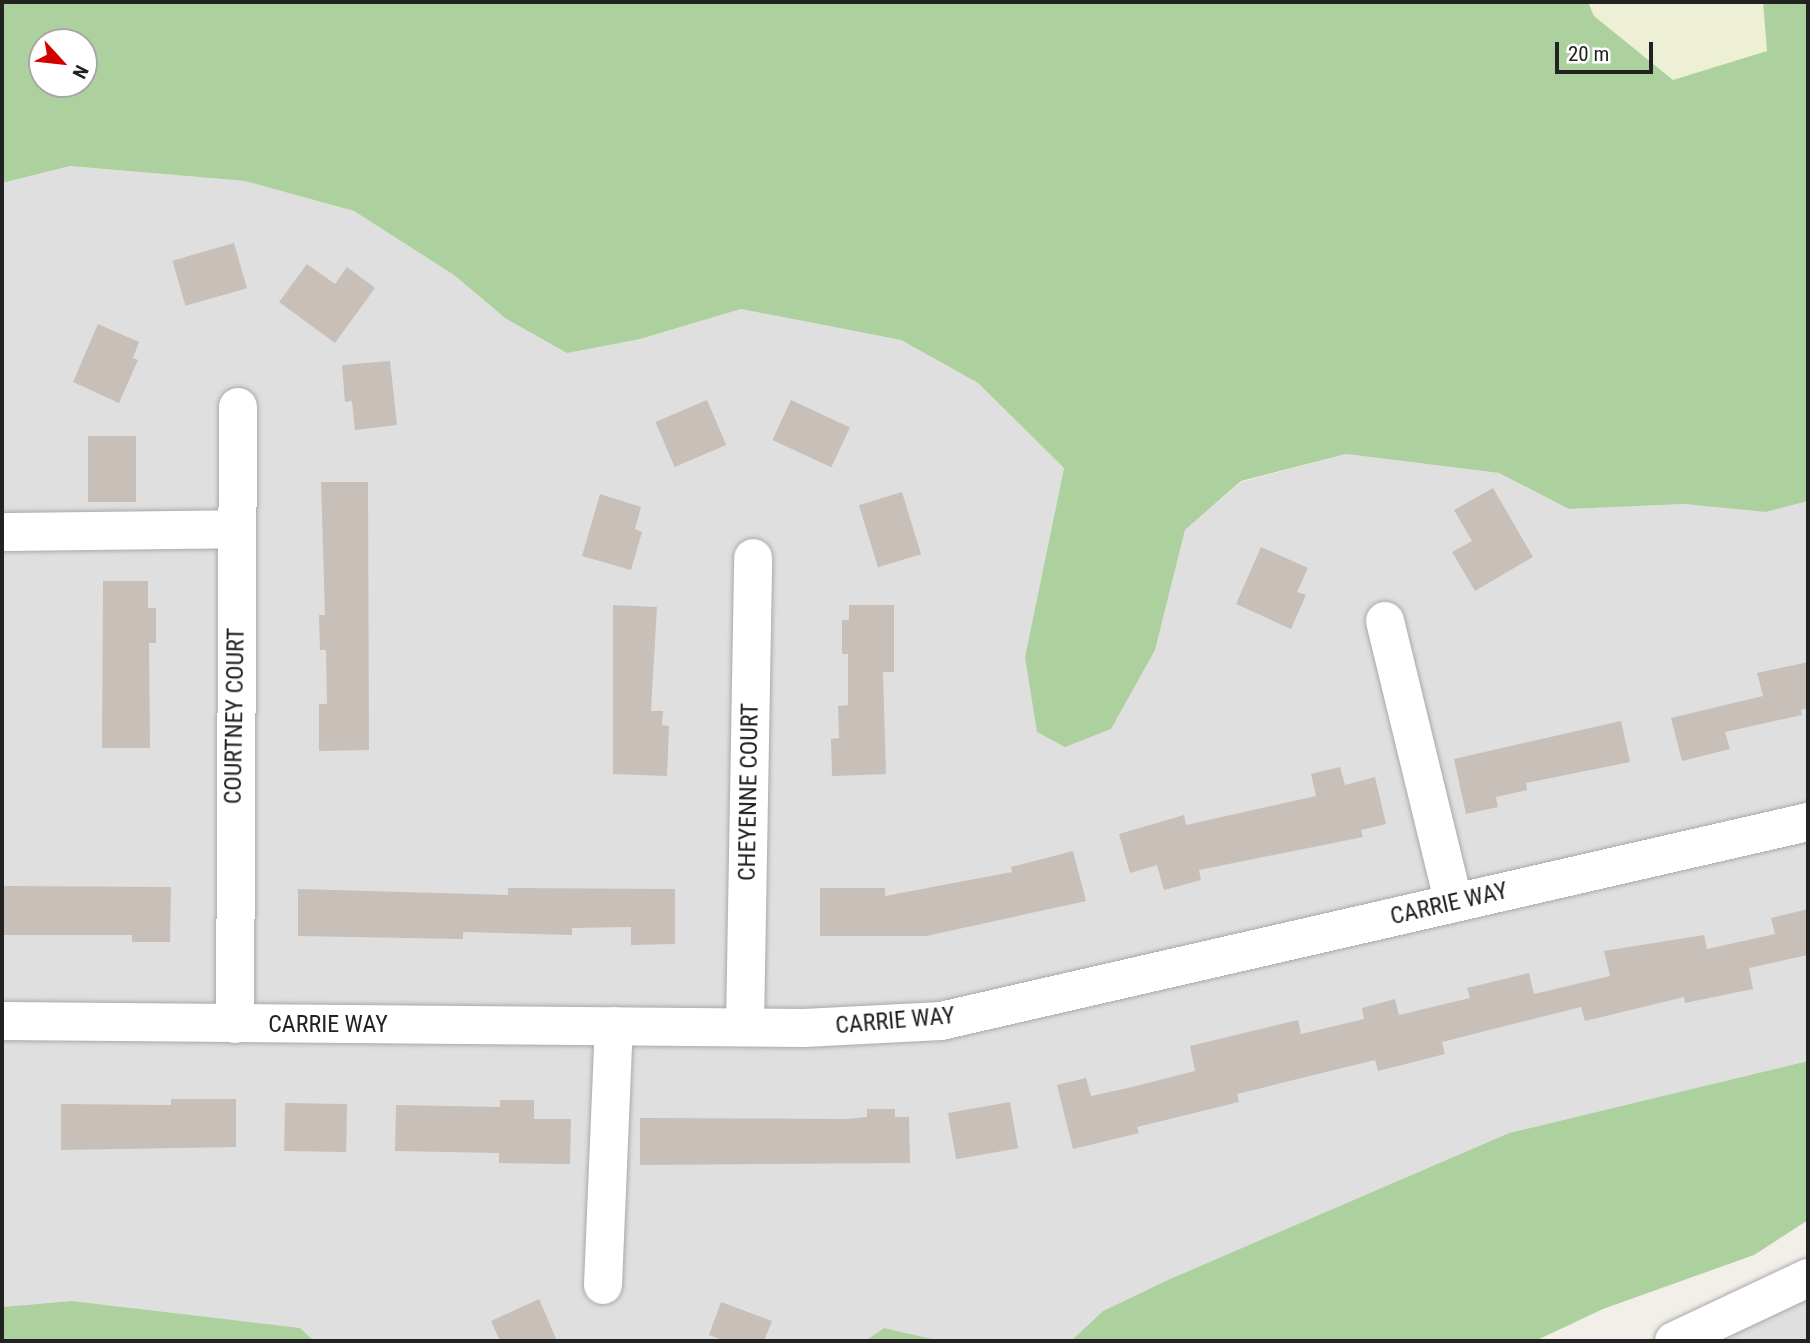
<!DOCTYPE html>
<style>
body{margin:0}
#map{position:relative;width:1810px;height:1343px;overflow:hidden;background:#f2efe9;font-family:"Roboto Condensed",sans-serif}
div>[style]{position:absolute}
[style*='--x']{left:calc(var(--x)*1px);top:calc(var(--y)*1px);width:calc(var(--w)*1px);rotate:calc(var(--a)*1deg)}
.residential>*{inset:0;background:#e0dfdf}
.farmland>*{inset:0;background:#eef0d5}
.forest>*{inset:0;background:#add19e}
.building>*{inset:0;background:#c7bfb8;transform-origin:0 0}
.roads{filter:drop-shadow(0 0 2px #a9a9a9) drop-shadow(0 0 2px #a9a9a9)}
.minor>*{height:38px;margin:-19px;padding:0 19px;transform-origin:19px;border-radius:19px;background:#fff}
span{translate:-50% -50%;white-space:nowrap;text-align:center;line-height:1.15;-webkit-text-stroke:6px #fff;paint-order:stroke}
.street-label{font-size:24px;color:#222}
.frame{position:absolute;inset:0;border:4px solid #222;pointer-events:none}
.north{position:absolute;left:28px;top:28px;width:70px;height:70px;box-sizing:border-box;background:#fff;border:2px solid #a7a7a7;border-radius:50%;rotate:117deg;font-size:19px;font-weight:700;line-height:28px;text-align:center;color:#222}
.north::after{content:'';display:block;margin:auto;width:24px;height:32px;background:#d40000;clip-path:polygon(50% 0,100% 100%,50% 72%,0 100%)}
.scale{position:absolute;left:1555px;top:42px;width:98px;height:32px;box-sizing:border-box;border:4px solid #222;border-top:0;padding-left:9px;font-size:21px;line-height:24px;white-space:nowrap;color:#222;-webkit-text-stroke:5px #fff;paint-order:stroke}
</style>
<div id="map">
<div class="residential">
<div style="clip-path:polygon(70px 166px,245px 181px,354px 211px,454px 275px,505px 318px,640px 339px,741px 309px,901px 340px,978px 383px,1064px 468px,1025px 657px,1155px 649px,1185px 530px,1241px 482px,1346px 454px,1499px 473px,1570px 509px,1684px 504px,1766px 512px,1808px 501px,1808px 1061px,1509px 1133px,1170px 1279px,1103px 1311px,1071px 1341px,940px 1341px,884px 1328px,865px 1341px,314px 1341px,299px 1328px,72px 1301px,2px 1307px,2px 183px)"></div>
<div style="clip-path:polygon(1808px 1278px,1808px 1341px,1674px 1341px)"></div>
</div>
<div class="farmland">
<div style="clip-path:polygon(1588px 2px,1763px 2px,1768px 51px,1672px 80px,1594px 16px)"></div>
</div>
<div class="forest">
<div style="clip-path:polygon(evenodd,2px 2px,1588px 2px,1594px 16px,1673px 80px,1767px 51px,1763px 2px,1808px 2px,1808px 501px,1766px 512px,1684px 504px,1569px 509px,1499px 473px,1346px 454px,1241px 481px,1185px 530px,1155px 650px,1111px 729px,1065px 747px,1037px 732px,1025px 657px,1064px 468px,978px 383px,901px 340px,741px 309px,640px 339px,567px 353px,505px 318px,454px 275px,354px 211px,245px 181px,70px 166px,2px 183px,2px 2px,42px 42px,84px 42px,84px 84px,42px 84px,42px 42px)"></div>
<div style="clip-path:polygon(1808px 1061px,1808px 1220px,1754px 1255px,1603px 1309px,1535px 1341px,1071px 1341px,1103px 1311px,1170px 1279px,1509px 1133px)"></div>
<div style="clip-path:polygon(72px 1301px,300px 1328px,314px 1341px,2px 1341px,2px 1307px)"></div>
<div style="clip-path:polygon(884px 1328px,932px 1339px,940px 1341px,865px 1341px)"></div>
</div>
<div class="building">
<div style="left:234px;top:243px;width:47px;height:64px;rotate:74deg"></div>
<div style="clip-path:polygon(307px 264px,335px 284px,347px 267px,375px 288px,335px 343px,279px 302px)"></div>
<div style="clip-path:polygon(98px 324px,139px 342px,133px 358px,138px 360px,119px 403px,73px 382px)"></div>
<div style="clip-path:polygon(390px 361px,397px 425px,355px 430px,352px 401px,345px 402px,342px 365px)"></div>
<div style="left:707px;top:400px;width:49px;height:56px;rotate:67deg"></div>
<div style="left:791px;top:400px;width:65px;height:44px;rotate:25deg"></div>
<div style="left:88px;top:436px;width:48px;height:66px"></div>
<div style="clip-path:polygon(321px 482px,368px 482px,369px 750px,319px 751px,319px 704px,327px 704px,326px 650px,320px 650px,319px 615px,325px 615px)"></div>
<div style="clip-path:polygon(1493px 488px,1533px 557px,1475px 591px,1452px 552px,1472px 541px,1454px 510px)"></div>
<div style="left:902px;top:492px;width:65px;height:45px;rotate:73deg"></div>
<div style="clip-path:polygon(600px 494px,641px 507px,635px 529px,642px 532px,631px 570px,582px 556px)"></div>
<div style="clip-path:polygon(1261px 547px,1308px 568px,1297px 592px,1306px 595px,1291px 629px,1236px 604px)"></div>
<div style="clip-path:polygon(103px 581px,148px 581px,148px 608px,156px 608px,156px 643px,149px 643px,150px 748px,102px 748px)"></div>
<div style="clip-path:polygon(613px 605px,657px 607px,651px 711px,663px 711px,662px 725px,669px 726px,667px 776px,613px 774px)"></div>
<div style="clip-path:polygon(849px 605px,894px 605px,894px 672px,883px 672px,886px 774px,832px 776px,831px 739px,839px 738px,838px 706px,848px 705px,848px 654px,842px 654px,842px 620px,849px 620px)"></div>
<div style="clip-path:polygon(1808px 662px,1808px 708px,1801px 710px,1802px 715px,1725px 732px,1730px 749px,1682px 761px,1671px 718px,1763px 696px,1757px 673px)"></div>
<div style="clip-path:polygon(1621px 721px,1630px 762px,1526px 783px,1527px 790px,1496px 797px,1498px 807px,1466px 814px,1454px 759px)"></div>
<div style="clip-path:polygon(1340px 767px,1345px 785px,1375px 777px,1386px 824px,1361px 830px,1363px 837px,1199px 870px,1201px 880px,1164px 890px,1157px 865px,1130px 873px,1119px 834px,1184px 815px,1186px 825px,1316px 796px,1311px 774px)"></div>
<div style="clip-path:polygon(1073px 851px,1086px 901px,926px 936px,820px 936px,820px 888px,885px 888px,885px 896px,1012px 872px,1011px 867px)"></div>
<div style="clip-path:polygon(2px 886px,171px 887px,170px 942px,132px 942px,132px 935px,2px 935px)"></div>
<div style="clip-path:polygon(508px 888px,675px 889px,675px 944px,631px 945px,631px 927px,572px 928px,572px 935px,463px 932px,463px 939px,298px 936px,298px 889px,508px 895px)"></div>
<div style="clip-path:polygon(1808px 909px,1808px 955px,1749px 968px,1753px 989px,1685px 1003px,1684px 997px,1585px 1021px,1581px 1007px,1442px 1042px,1445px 1054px,1378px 1071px,1375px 1060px,1237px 1094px,1239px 1102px,1137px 1127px,1139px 1133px,1073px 1149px,1057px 1085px,1086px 1078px,1091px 1096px,1128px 1088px,1195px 1071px,1190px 1046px,1298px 1020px,1301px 1034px,1364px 1019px,1362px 1008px,1395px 999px,1399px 1015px,1470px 998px,1467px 988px,1529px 973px,1534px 994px,1610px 976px,1604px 951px,1704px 935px,1707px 949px,1775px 934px,1771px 918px)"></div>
<div style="clip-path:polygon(171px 1099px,236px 1099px,236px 1147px,61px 1150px,61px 1104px,171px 1105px)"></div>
<div style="clip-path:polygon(500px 1100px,534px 1100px,534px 1119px,571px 1119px,570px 1164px,499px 1163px,499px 1153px,395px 1151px,396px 1105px,500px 1107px)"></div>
<div style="left:1010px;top:1102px;width:47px;height:63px;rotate:80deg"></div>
<div style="left:285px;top:1103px;width:62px;height:48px;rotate:1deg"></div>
<div style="clip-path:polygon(867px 1109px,895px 1109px,895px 1117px,909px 1117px,910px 1163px,640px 1165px,640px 1118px,848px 1119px,867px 1117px)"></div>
<div style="clip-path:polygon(539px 1299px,557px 1341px,500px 1341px,491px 1321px)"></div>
<div style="clip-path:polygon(721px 1302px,772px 1321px,764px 1341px,726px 1341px,709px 1335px)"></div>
</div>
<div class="roads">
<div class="minor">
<div style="--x:2;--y:532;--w:235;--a:-0.7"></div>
<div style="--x:1385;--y:621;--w:290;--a:76.3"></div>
<div style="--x:2;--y:1021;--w:802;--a:0.5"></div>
<div style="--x:804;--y:1028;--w:137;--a:-2.9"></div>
<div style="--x:941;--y:1021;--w:890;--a:-12.93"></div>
<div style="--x:235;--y:1024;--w:617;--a:-89.72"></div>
<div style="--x:745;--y:1027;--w:469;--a:-89"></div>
<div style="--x:603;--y:1285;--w:259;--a:-87.6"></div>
<div style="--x:1674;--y:1341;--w:148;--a:-25.2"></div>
</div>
</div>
<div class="street-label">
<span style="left:235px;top:716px;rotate:-89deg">COURTNEY COURT</span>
<span style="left:749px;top:792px;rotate:-89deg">CHEYENNE COURT</span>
<span style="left:1449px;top:904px;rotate:-13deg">CARRIE WAY</span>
<span style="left:895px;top:1021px;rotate:-5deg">CARRIE WAY</span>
<span style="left:328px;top:1025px">CARRIE WAY</span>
</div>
<div class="frame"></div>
<div class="north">N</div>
<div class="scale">20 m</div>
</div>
